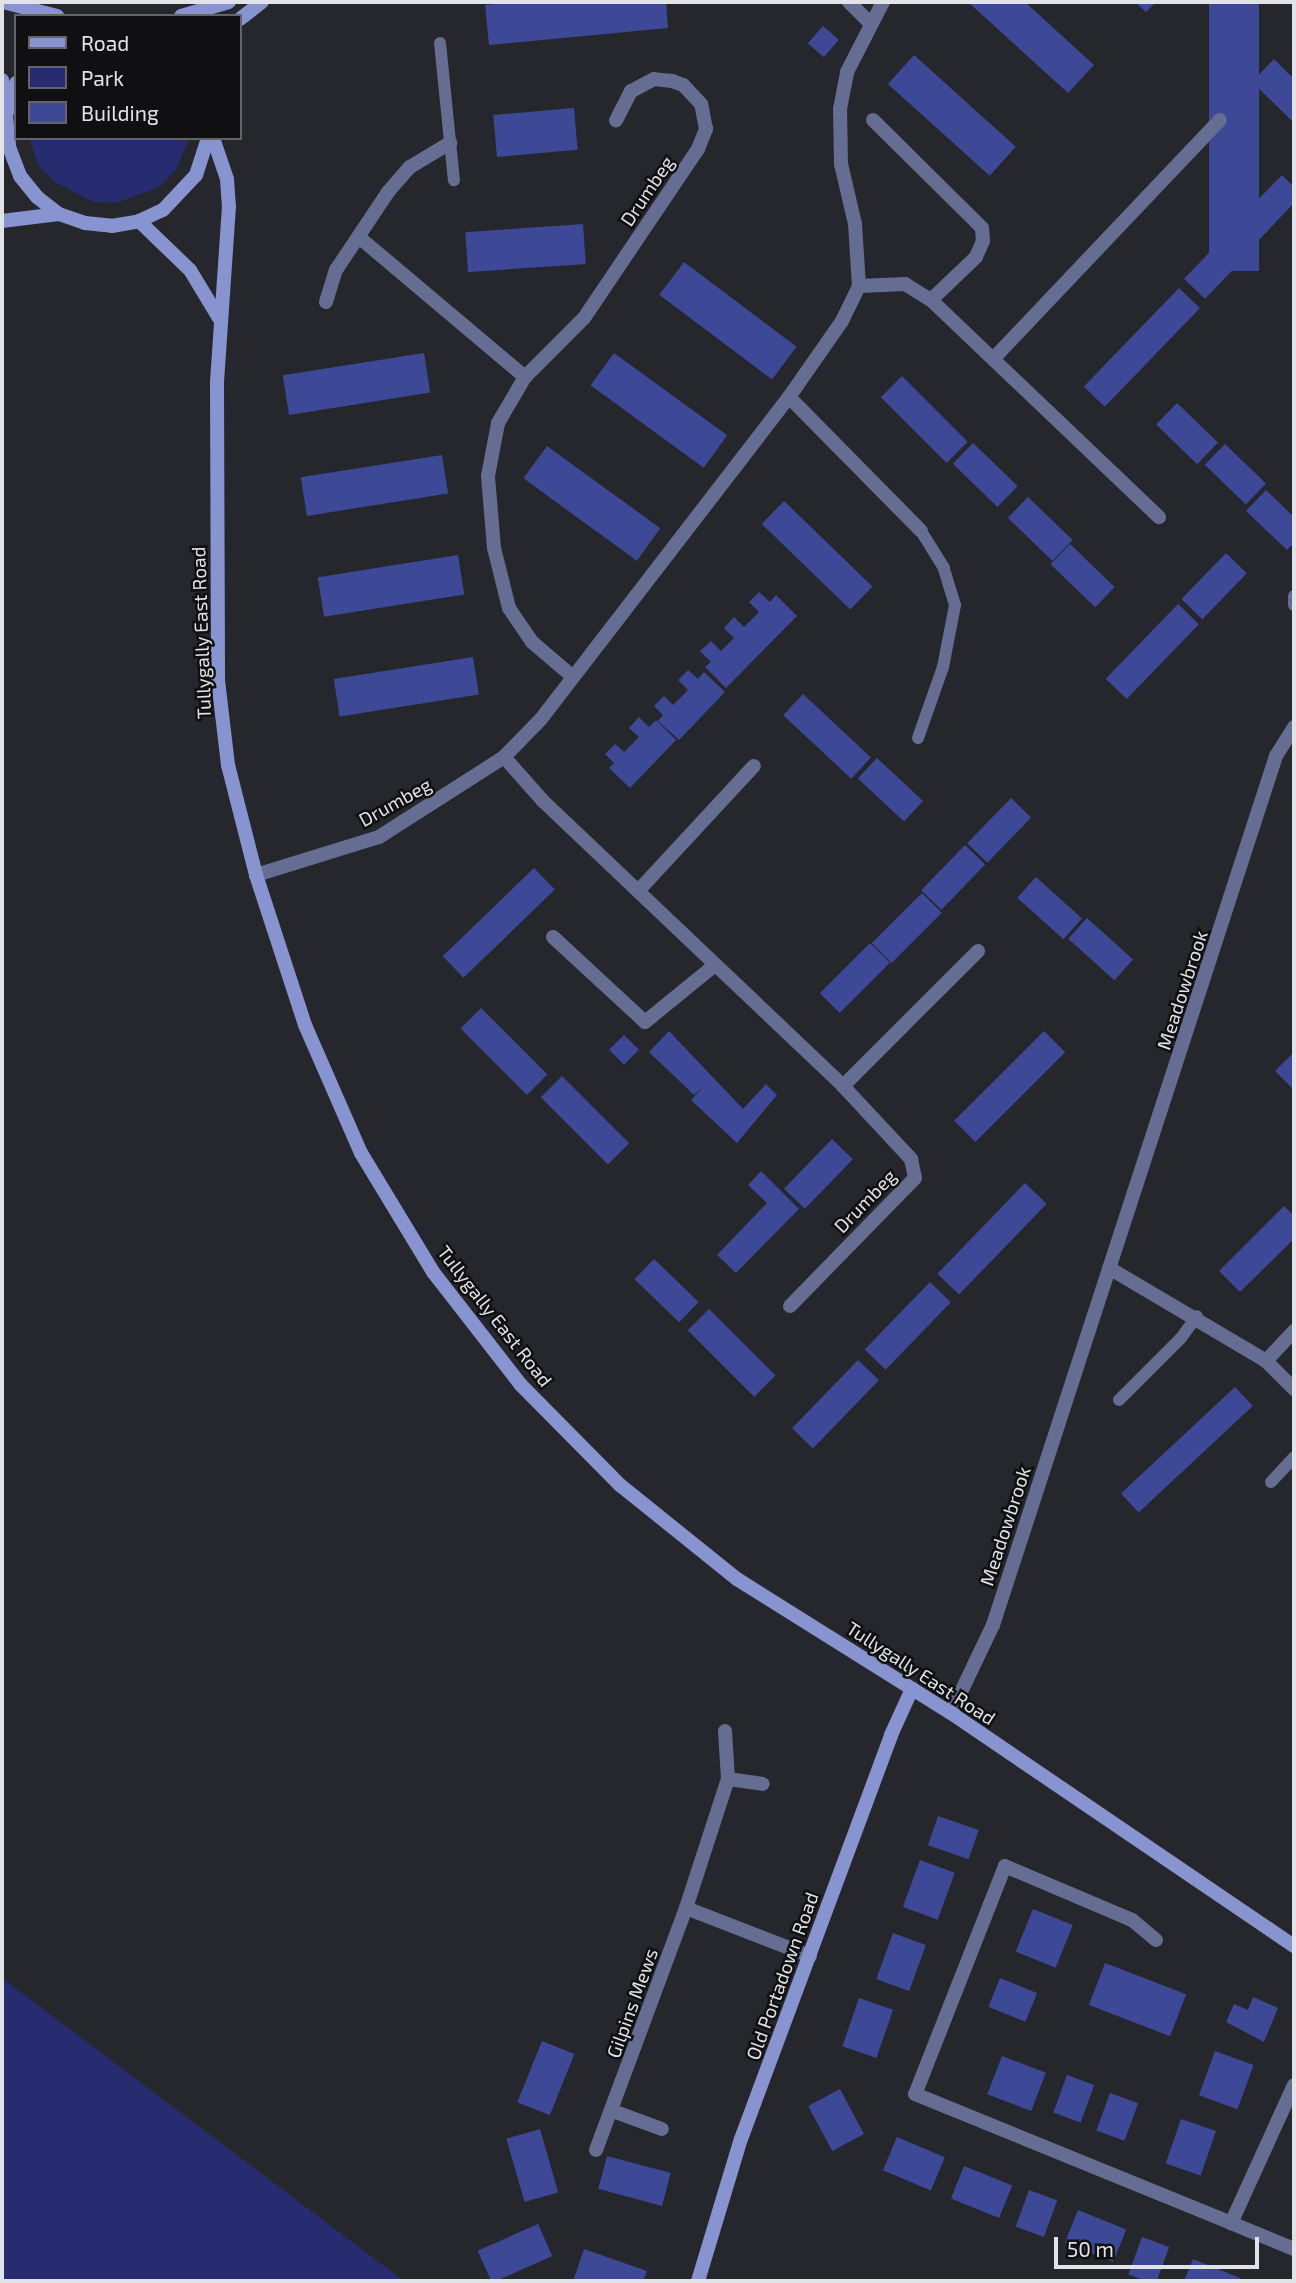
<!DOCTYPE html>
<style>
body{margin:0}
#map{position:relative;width:1296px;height:2283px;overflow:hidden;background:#26272c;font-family:"Exo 2",sans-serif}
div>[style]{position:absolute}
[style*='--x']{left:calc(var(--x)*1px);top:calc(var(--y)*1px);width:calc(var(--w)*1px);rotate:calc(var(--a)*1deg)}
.green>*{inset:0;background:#262c6f}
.building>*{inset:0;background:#3d4897;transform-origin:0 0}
.lane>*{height:12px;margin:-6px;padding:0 6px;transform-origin:6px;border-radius:6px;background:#656d92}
.street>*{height:14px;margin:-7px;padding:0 7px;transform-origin:7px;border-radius:7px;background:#656d92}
.secondary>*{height:14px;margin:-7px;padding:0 7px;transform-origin:7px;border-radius:7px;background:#8794cf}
span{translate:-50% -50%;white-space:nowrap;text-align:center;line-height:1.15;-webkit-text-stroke:5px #101013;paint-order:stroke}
.street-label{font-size:19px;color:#e2e3e6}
.frame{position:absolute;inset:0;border:4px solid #e2e3e6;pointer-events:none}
.legend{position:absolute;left:14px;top:14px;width:228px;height:126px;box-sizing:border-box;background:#101013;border:2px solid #646467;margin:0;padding:9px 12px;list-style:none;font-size:21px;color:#e2e3e6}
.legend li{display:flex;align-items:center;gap:14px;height:35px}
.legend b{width:35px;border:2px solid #646467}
.scale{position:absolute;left:1054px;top:2237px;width:205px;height:32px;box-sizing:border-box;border:4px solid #e2e3e6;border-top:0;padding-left:9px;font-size:21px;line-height:24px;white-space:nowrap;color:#e2e3e6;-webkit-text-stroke:5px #101013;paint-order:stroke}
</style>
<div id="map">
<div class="green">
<div style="clip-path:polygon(29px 138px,189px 138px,177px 168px,161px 186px,116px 203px,93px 202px,53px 181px,38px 164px)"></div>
<div style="clip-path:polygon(2px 1978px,404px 2281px,2px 2281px)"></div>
</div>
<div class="building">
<div style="clip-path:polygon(516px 2px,666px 2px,668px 28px,489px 45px,485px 5px)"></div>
<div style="clip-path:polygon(968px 2px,1025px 2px,1094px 65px,1068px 93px)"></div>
<div style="clip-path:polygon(1135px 2px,1156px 2px,1146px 12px)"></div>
<div style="left:1209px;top:2px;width:50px;height:269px"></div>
<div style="left:823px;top:26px;width:21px;height:23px;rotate:41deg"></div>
<div style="left:914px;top:55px;width:137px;height:39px;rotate:42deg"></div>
<div style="clip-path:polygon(1274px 59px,1294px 79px,1294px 123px,1252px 82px)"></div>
<div style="left:574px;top:108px;width:42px;height:81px;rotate:85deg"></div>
<div style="clip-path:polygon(1282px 175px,1294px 187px,1294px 203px,1255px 244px,1234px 224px)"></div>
<div style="left:583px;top:224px;width:40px;height:118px;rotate:86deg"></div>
<div style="left:1232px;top:229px;width:29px;height:69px;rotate:44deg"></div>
<div style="left:684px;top:262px;width:141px;height:41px;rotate:37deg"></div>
<div style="left:1179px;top:288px;width:29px;height:137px;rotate:44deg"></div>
<div style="left:424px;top:353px;width:40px;height:143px;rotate:81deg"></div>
<div style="left:614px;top:353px;width:140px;height:40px;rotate:36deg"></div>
<div style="left:902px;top:376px;width:93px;height:30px;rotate:45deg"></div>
<div style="left:1177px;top:403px;width:57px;height:30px;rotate:44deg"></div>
<div style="left:973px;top:443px;width:62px;height:29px;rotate:44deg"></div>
<div style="left:1225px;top:444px;width:57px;height:29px;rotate:44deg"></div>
<div style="left:547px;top:446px;width:140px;height:40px;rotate:36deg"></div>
<div style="left:442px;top:455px;width:39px;height:143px;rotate:81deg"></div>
<div style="clip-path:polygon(1266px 490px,1294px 517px,1294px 543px,1287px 550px,1246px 511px)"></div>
<div style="left:1028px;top:497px;width:62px;height:29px;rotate:44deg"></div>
<div style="left:784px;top:501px;width:123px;height:32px;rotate:44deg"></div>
<div style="left:1070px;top:544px;width:62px;height:28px;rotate:44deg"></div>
<div style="left:1226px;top:553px;width:29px;height:64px;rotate:44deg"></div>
<div style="left:458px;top:555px;width:40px;height:142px;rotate:81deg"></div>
<div style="clip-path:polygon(759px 592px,770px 602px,776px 595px,797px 616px,726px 688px,705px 667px,711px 662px,700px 651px,711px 641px,721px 651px,734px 638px,724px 628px,734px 617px,744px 627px,759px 612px,749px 602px)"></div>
<div style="left:1178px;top:604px;width:29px;height:104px;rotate:44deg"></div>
<div style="left:473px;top:657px;width:38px;height:141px;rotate:81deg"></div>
<div style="clip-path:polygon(688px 670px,698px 679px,704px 672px,725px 692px,679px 740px,658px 721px,663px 715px,654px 706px,664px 696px,673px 705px,688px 690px,678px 680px)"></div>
<div style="left:803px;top:694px;width:93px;height:29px;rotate:43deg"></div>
<div style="clip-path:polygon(639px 717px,649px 727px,656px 720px,676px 740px,630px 788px,609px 768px,614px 763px,605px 754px,615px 744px,624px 752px,639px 737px,629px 728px)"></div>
<div style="left:877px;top:758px;width:63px;height:28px;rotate:43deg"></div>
<div style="left:1011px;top:798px;width:28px;height:63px;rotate:44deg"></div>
<div style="left:965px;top:845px;width:28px;height:63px;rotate:44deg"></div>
<div style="left:534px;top:868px;width:30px;height:127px;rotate:46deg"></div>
<div style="left:1036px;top:877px;width:62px;height:28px;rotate:42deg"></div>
<div style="left:922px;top:893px;width:28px;height:71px;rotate:45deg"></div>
<div style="left:1087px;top:918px;width:62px;height:28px;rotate:42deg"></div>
<div style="left:870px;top:943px;width:28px;height:71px;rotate:45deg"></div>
<div style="left:481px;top:1008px;width:94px;height:29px;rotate:45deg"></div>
<div style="clip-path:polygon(669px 1031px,743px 1109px,766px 1084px,777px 1095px,737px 1143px,691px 1100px,703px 1087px,694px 1095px,649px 1052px)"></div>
<div style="left:1044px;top:1031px;width:30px;height:127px;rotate:45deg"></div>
<div style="left:624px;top:1035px;width:21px;height:21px;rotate:45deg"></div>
<div style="clip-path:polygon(1294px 1052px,1294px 1090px,1275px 1071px)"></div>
<div style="left:562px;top:1076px;width:95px;height:30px;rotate:45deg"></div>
<div style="left:832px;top:1139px;width:29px;height:69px;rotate:44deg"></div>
<div style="clip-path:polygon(761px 1171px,799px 1209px,736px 1273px,717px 1255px,767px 1203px,748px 1185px)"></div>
<div style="left:1025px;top:1183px;width:30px;height:126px;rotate:44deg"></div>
<div style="clip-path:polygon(1284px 1206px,1294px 1216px,1294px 1239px,1240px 1292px,1219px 1271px)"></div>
<div style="left:654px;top:1259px;width:62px;height:28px;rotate:44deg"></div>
<div style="left:930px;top:1282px;width:29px;height:94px;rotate:44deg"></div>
<div style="left:709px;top:1309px;width:94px;height:30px;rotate:45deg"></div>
<div style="left:858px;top:1360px;width:29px;height:95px;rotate:44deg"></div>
<div style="left:1235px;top:1387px;width:26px;height:156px;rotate:47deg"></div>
<div style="left:938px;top:1816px;width:43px;height:31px;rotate:19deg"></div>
<div style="left:920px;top:1860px;width:37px;height:50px;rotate:20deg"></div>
<div style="left:1033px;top:1909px;width:43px;height:46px;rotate:22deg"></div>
<div style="left:893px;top:1933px;width:35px;height:49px;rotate:20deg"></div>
<div style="left:1105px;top:1963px;width:87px;height:45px;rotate:21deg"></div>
<div style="left:1000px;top:1978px;width:40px;height:31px;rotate:22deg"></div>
<div style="clip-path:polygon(1253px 1997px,1278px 2008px,1264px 2042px,1226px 2022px,1234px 2004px,1248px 2010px)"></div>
<div style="left:859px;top:1998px;width:36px;height:51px;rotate:19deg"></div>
<div style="left:542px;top:2041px;width:35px;height:66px;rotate:22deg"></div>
<div style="left:1215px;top:2051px;width:41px;height:47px;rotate:20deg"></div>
<div style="left:1002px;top:2056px;width:47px;height:41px;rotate:21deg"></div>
<div style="left:1067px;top:2075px;width:29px;height:40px;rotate:20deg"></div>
<div style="left:840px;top:2089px;width:51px;height:36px;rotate:62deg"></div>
<div style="left:1110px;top:2093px;width:30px;height:40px;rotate:20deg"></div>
<div style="left:1181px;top:2119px;width:37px;height:47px;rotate:19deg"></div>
<div style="left:540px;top:2129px;width:66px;height:35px;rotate:74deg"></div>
<div style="left:897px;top:2137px;width:52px;height:36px;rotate:23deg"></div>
<div style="left:607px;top:2156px;width:66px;height:34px;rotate:15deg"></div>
<div style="left:964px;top:2166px;width:52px;height:35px;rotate:22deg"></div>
<div style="left:1029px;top:2190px;width:30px;height:39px;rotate:20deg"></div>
<div style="left:1078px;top:2210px;width:52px;height:35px;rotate:22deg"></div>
<div style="left:538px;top:2224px;width:35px;height:66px;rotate:66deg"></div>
<div style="left:1142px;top:2237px;width:29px;height:40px;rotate:20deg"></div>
<div style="clip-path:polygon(584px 2249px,647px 2271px,643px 2281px,573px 2281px)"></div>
<div style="clip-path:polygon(1193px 2259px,1240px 2278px,1239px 2281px,1184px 2281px)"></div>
</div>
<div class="lane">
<div style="--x:440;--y:43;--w:138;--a:84.2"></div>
<div style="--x:1294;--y:596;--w:9;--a:90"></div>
<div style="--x:918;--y:738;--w:75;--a:-70.6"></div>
<div style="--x:943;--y:667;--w:63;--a:-79"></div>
<div style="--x:955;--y:605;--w:39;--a:-107"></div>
<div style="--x:944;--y:568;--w:44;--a:-121.9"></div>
<div style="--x:1119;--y:1400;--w:88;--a:-45"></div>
<div style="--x:1181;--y:1338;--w:27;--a:-54"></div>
<div style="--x:1271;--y:1482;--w:34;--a:-47"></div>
</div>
<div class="street">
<div style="--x:849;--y:2;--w:28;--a:45"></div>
<div style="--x:873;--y:120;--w:153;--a:44.7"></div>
<div style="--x:982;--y:228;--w:13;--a:86"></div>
<div style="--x:983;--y:241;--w:17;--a:114"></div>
<div style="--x:976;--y:257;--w:62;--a:136.3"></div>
<div style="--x:360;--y:238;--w:216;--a:40.1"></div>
<div style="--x:859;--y:286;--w:46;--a:-2.5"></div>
<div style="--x:905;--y:284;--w:31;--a:32"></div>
<div style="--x:931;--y:300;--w:315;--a:43.6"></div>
<div style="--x:326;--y:302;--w:34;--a:-73"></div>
<div style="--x:336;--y:270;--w:94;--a:-56.3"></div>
<div style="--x:388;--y:192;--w:33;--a:-49"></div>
<div style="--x:410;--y:167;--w:47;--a:-31"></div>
<div style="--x:994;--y:358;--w:328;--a:-46.5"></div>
<div style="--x:789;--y:397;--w:188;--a:45.4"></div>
<div style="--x:573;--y:677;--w:54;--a:-139.5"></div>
<div style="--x:532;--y:642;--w:41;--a:-124.1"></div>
<div style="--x:509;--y:608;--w:62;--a:-104"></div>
<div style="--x:494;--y:548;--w:72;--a:-94.8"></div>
<div style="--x:488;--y:476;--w:54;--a:-79.3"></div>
<div style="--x:498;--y:423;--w:53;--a:-59.6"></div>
<div style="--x:525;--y:377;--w:83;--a:-45"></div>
<div style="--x:584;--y:318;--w:204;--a:-56"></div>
<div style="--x:698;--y:149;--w:22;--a:-68"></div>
<div style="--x:706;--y:129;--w:25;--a:-101"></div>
<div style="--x:701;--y:104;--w:26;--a:-133"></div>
<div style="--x:683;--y:85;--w:12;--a:-160"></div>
<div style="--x:672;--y:81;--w:18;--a:-174"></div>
<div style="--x:654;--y:79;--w:26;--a:152"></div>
<div style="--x:631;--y:91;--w:33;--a:117"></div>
<div style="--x:504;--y:757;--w:59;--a:48.4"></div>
<div style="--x:543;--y:801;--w:414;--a:43.5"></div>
<div style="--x:843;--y:1086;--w:100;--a:47"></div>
<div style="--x:911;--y:1159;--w:19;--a:78"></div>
<div style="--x:915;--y:1178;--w:179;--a:134.3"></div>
<div style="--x:256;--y:875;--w:129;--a:-17.2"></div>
<div style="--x:379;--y:837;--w:148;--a:-32.6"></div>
<div style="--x:504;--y:757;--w:53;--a:-45.8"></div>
<div style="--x:541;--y:719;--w:406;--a:-52.4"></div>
<div style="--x:789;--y:397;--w:93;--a:-55.1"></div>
<div style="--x:842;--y:321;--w:39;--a:-64"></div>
<div style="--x:859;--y:286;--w:62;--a:-93.7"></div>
<div style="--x:855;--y:224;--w:62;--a:-103.1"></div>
<div style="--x:841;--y:164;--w:55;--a:-91"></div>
<div style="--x:840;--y:109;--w:38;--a:-79"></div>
<div style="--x:847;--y:72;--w:79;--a:-62.8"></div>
<div style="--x:639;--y:890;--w:169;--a:-47.2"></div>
<div style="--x:553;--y:937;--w:125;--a:42.7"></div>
<div style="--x:645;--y:1022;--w:90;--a:-39.2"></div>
<div style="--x:843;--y:1086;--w:191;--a:-45"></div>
<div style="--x:1109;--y:1268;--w:182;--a:30.6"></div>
<div style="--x:1266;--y:1361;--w:40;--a:45"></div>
<div style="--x:1266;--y:1361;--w:41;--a:-47"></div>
<div style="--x:951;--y:1713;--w:98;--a:-64.5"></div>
<div style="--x:993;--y:1625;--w:914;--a:-71.96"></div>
<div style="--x:1276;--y:756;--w:34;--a:-58"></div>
<div style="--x:728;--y:1779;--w:35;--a:8"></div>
<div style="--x:686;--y:1908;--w:133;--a:21.2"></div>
<div style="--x:1156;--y:1940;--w:31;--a:-140"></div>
<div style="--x:1132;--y:1920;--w:138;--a:-157"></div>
<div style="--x:1005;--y:1866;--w:245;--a:111.5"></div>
<div style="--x:915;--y:2094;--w:341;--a:22.2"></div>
<div style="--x:1294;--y:2085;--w:152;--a:114.5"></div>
<div style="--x:1231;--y:2223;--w:68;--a:22.4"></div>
<div style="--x:613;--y:2111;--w:52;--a:20.2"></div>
<div style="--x:596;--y:2150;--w:258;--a:-69.6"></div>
<div style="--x:686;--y:1908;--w:136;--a:-72"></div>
<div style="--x:728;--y:1779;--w:48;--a:-93.6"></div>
</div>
<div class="secondary">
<div style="--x:3;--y:2;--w:56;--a:14.5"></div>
<div style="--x:181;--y:16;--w:50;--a:-16.3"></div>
<div style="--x:240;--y:19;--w:28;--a:-38"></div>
<div style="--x:2;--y:80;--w:28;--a:84"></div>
<div style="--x:16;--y:83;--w:34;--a:107"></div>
<div style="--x:6;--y:116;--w:31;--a:84"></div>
<div style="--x:9;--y:147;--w:31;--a:69"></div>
<div style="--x:20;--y:176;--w:27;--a:51"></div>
<div style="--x:37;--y:197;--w:28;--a:38"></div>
<div style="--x:59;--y:214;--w:28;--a:19"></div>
<div style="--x:85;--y:223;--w:27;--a:6"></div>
<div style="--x:112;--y:226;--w:27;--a:-10"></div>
<div style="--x:139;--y:221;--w:26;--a:-25"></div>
<div style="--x:163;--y:210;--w:48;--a:-46.7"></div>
<div style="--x:196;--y:175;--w:39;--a:-72"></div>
<div style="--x:213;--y:138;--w:43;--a:71.1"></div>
<div style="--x:227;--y:179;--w:27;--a:86"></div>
<div style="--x:229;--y:206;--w:178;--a:93.9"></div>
<div style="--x:217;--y:384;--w:296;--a:89.8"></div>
<div style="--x:218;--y:680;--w:86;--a:83.3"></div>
<div style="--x:228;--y:765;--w:114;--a:75.7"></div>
<div style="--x:256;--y:875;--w:158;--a:71.9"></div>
<div style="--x:305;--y:1025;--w:140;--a:66.4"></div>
<div style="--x:361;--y:1153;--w:139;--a:58.8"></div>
<div style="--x:433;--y:1272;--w:143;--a:52.1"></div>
<div style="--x:521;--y:1385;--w:141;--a:45.3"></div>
<div style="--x:620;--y:1485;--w:150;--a:38.8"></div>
<div style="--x:737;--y:1579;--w:252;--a:32.1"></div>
<div style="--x:951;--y:1713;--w:415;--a:34.2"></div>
<div style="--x:2;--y:221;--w:57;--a:-7"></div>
<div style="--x:139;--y:221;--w:71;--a:43.9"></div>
<div style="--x:190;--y:270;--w:56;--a:58.9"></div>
<div style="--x:698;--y:2281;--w:148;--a:-73.2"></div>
<div style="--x:741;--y:2139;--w:431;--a:-69.6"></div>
<div style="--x:891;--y:1735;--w:51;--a:-65.5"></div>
</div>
<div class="street-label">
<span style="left:647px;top:191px;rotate:-56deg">Drumbeg</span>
<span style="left:201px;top:633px;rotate:-92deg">Tullygally East Road</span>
<span style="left:395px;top:802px;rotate:-29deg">Drumbeg</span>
<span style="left:1182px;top:990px;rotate:-72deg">Meadowbrook</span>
<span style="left:865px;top:1201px;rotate:-46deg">Drumbeg</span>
<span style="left:495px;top:1316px;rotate:52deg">Tullygally East Road</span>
<span style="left:1005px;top:1526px;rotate:-72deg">Meadowbrook</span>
<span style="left:921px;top:1673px;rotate:33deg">Tullygally East Road</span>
<span style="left:782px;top:1976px;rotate:-70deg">Old Portadown Road</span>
<span style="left:632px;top:2003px;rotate:-70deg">Gilpins Mews</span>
</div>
<div class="frame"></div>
<ul class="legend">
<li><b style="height:9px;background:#8794cf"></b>Road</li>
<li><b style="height:19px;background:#262c6f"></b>Park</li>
<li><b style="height:19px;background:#3d4897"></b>Building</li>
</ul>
<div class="scale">50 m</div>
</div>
